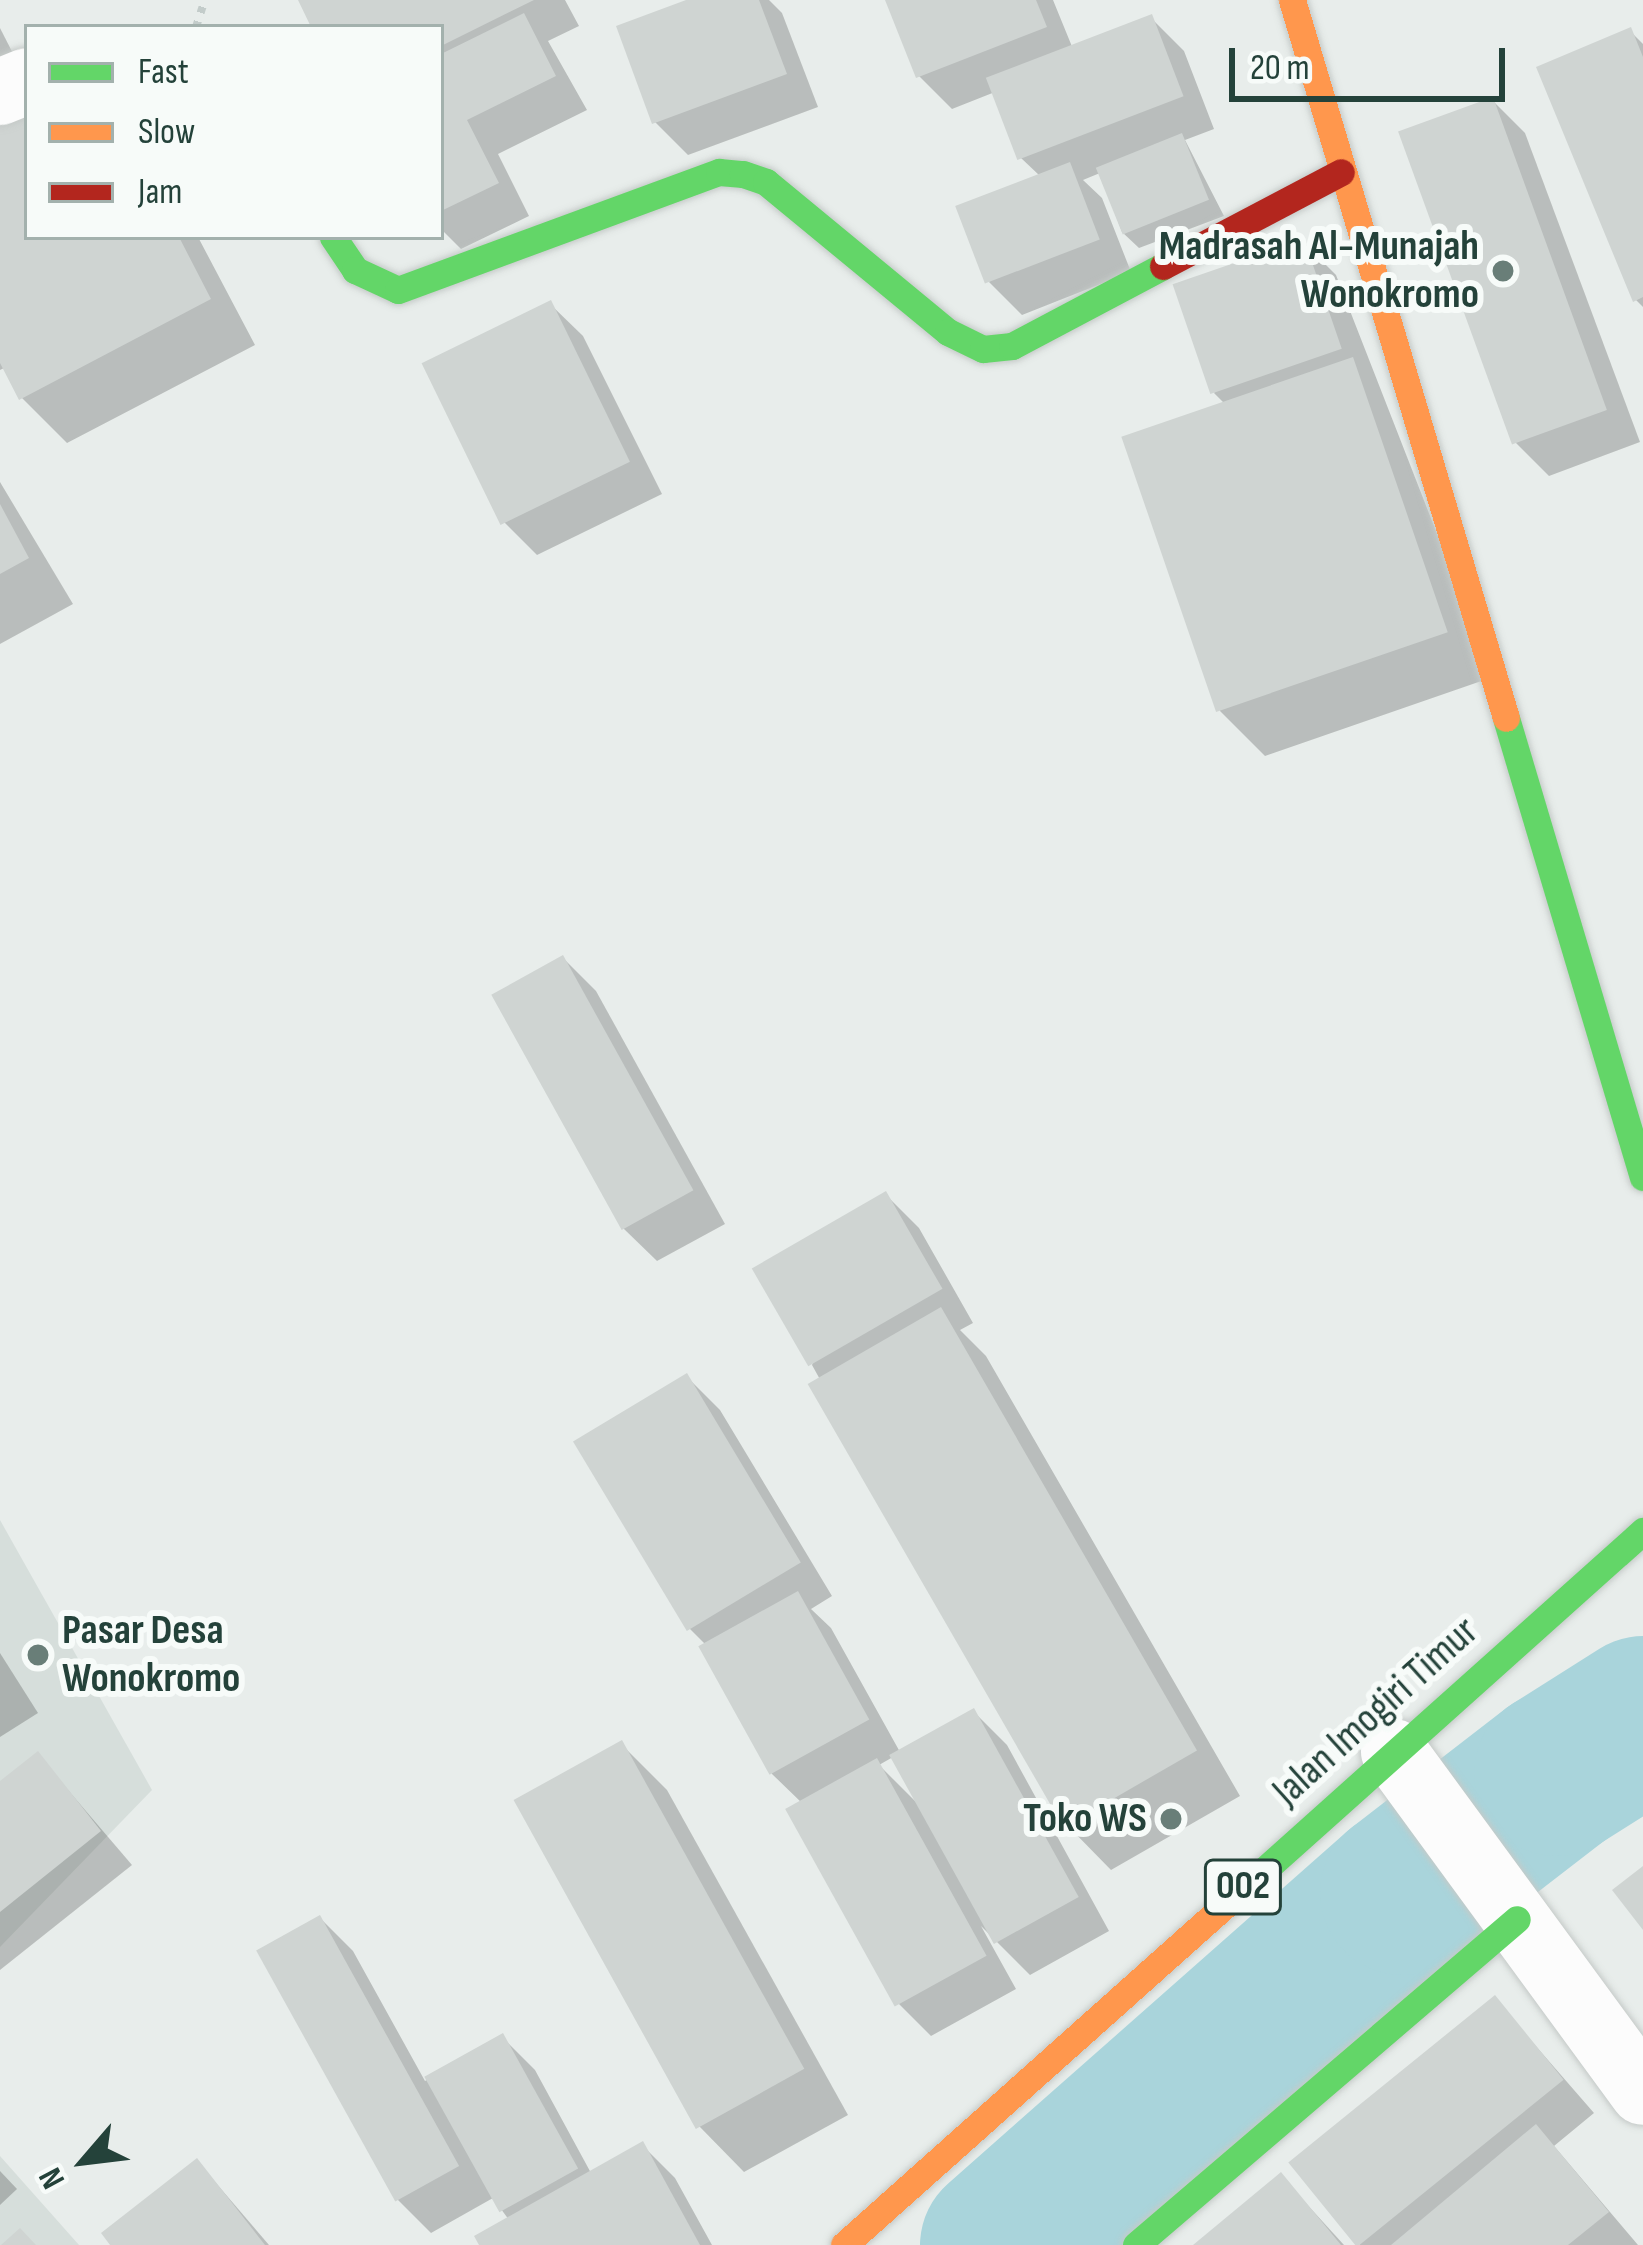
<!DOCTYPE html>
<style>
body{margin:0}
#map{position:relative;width:1643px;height:2245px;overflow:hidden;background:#e8edeb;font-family:"Sofia Sans Condensed",sans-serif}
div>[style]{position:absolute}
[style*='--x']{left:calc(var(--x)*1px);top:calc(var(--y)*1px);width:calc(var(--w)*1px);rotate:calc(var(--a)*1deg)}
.built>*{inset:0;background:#d6dedb}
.shadow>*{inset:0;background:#0003}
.river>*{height:165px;margin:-82.5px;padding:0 82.5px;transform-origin:82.5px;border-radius:82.5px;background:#a9d4db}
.building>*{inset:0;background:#cfd4d2;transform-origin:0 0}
.path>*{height:8px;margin-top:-4px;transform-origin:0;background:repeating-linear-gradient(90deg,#c3ccca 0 6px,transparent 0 15px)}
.roads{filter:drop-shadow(0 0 3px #c5cac8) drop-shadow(0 0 3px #c5cac8)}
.street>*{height:66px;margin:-33px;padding:0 33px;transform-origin:33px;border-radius:33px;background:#fcfcfc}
.fast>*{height:27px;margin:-13.5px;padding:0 13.5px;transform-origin:13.5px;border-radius:13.5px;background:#63d668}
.slow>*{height:27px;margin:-13.5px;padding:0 13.5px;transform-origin:13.5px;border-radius:13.5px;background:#ff974d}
.jam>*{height:27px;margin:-13.5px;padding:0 13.5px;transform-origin:13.5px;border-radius:13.5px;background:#b3261e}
.dots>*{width:33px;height:33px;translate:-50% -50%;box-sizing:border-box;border:6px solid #f7fbf9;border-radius:50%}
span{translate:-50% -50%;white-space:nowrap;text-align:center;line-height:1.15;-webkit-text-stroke:12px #f7fbf9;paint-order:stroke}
.shield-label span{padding:3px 9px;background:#f7fbf9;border:3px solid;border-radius:9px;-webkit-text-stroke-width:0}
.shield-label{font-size:39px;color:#24423a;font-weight:700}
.poi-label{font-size:42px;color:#24423a;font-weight:700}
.right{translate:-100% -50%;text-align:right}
.left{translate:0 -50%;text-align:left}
.street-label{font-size:42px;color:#24423a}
.legend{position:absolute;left:24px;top:24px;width:420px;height:216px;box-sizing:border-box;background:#f7fbf9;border:3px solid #a3b1ad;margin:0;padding:15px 21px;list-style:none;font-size:36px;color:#24423a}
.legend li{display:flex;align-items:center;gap:24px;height:60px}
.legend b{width:60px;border:3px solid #a3b1ad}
.north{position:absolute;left:24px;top:2101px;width:120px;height:120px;-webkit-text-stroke:9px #f7fbf9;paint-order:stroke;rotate:242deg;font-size:33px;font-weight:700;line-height:48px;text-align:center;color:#24423a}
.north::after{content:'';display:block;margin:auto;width:42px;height:54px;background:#24423a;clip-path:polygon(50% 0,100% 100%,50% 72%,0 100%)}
.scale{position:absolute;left:1229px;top:48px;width:276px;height:54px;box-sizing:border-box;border:6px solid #24423a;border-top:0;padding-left:15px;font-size:36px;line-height:42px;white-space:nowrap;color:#24423a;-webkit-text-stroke:9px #f7fbf9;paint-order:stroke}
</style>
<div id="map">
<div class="built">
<div style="clip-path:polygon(0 1520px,152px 1790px,0 1947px)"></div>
<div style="clip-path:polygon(0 2156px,79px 2245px,0 2245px)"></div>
</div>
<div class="shadow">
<div style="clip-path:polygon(301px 0,565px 0,579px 26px,548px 41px,587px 110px,498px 154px,529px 216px,461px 249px,441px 229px,441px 27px,314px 27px)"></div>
<div style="clip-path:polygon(695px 0,769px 0,782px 13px,818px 107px,688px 155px,655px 122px)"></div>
<div style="clip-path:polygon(888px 0,1053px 0,1073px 49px,1151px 18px,1184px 51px,1214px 129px,1185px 140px,1224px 216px,1139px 248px,1122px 232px,1100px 173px,1083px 180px,1102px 198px,1131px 272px,1022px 315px,989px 282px,1040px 176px,1021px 158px,995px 92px,952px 109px,919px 76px)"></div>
<div style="clip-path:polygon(0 28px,26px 79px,0 92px)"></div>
<div style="clip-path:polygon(1630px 31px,1643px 44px,1643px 307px,1636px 300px)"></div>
<div style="clip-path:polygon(1492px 100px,1525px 133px,1640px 442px,1549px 476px,1516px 443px)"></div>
<div style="clip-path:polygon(0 115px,27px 237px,198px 237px,255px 345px,67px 443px,22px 398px,6px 367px,0 370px)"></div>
<div style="clip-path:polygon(1303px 242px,1336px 275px,1493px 677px,1265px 756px,1220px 711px,1226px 405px,1214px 393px)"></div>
<div style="clip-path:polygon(550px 304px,583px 336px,662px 494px,537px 555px,504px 522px)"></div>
<div style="clip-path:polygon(0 482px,73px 604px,0 644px)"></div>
<div style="clip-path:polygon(563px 958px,596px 991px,725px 1224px,657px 1261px,624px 1229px)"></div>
<div style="clip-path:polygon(886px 1195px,919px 1228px,973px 1323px,960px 1330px,986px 1356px,1240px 1796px,1111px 1870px,1066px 1824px,812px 1365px)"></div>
<div style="clip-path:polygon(evenodd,687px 1377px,720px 1410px,832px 1596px,811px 1609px,831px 1628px,900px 1752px,974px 1712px,1007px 1745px,1109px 1931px,1030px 1975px,981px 1926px,1016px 1989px,931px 2036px,898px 2003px,803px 1804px,772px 1774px,707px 1646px,690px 1629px,687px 1377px,893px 1757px,916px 1802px,879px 1765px,893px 1757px)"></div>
<div style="clip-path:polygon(0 1653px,38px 1713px,0 1737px)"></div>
<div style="clip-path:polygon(621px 1744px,667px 1790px,848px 2115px,744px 2172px,699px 2126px)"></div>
<div style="clip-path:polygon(38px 1755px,132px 1865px,0 1970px,0 1785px)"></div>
<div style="clip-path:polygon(320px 1918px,353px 1951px,425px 2081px,502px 2037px,535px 2070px,591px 2173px,642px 2145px,675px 2178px,712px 2245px,482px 2245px,509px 2220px,493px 2198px,431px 2233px,398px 2200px)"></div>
<div style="clip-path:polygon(1495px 1999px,1594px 2113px,1554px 2146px,1638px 2245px,1360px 2245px,1293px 2163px)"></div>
<div style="clip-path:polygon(197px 2161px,269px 2245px,114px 2245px)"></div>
<div style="clip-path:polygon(0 2171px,17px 2189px,0 2205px)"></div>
<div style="clip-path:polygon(1281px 2176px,1344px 2245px,1198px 2245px)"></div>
</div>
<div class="river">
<div style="--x:1002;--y:2245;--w:533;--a:-41.43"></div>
<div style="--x:1402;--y:1892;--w:195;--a:-37.7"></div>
<div style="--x:1556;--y:1773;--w:103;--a:-32.3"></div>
</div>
<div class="building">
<div style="clip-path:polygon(298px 0,534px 0,441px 46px,441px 27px,311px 27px)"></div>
<div style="clip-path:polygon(686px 0,759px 0,787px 74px,652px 124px,616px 26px)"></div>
<div style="clip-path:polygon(885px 0,1036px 0,1047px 27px,916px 78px)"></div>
<div style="clip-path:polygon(524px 13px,556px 76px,467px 120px,499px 183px,441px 211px,441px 54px)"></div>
<div style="left:1152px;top:14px;width:88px;height:178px;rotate:69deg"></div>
<div style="clip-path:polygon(1631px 27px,1643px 57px,1643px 297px,1633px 302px,1536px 67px)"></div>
<div style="clip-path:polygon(27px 97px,27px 237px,179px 237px,211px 299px,19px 400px,0 363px,0 111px)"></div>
<div style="left:1493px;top:97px;width:333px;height:101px;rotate:70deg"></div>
<div style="left:1182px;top:133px;width:72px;height:93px;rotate:68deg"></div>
<div style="left:1070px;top:162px;width:83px;height:123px;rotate:69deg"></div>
<div style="left:1304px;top:239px;width:116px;height:139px;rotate:71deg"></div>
<div style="left:551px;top:300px;width:180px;height:144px;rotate:64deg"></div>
<div style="left:1353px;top:357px;width:291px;height:245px;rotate:71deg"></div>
<div style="clip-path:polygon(0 504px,29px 558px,0 574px)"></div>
<div style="left:563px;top:955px;width:269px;height:82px;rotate:61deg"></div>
<div style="left:886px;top:1191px;width:113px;height:155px;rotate:60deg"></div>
<div style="left:941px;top:1307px;width:512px;height:154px;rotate:60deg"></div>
<div style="left:687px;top:1373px;width:221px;height:133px;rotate:59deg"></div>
<div style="left:798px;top:1591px;width:147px;height:114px;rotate:61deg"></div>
<div style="left:974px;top:1708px;width:216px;height:97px;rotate:61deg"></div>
<div style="left:622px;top:1740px;width:376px;height:124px;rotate:61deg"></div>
<div style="clip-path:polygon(38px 1751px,101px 1831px,0 1912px,0 1781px)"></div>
<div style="left:877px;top:1758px;width:226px;height:105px;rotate:61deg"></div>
<div style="clip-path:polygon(1643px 1866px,1643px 1930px,1612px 1890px)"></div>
<div style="left:320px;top:1915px;width:287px;height:73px;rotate:61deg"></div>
<div style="left:1495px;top:1995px;width:109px;height:266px;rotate:51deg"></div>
<div style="left:503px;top:2033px;width:155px;height:90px;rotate:61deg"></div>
<div style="clip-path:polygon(1536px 2124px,1609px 2212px,1568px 2245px,1391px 2245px)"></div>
<div style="clip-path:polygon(643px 2141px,700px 2245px,479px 2245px,474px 2236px)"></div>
<div style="clip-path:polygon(197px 2158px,265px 2245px,110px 2245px,101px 2233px)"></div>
<div style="clip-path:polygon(1281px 2172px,1341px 2245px,1193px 2245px)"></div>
<div style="clip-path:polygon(20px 2228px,36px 2245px,1px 2245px)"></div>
</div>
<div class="path">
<div style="--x:196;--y:27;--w:28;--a:-72"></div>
</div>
<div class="roads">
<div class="street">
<div style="--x:0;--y:92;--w:29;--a:-22"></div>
<div style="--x:1394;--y:1752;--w:421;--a:53.8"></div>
</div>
<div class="fast">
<div style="--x:333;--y:237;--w:40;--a:56"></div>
<div style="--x:355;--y:270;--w:47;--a:24.9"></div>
<div style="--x:398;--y:290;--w:342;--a:-20.2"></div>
<div style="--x:719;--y:172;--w:24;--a:5"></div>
<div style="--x:743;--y:174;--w:24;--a:19"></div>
<div style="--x:766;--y:182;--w:236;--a:39.5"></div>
<div style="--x:948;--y:332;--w:39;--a:26"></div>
<div style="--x:983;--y:349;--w:29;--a:-6"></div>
<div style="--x:1012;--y:346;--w:171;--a:-27.9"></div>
<div style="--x:1506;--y:718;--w:479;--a:73.4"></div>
<div style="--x:1243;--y:1889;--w:537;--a:-41.83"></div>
<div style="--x:1136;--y:2245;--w:501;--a:-40.55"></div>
</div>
<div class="slow">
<div style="--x:1292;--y:0;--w:749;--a:73.4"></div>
<div style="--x:844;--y:2245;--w:535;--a:-41.74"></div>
</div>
<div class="jam">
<div style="--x:1163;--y:266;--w:201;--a:-27.8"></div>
</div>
</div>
<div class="dots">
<div style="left:1503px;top:271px;background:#697e78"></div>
<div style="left:38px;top:1655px;background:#697e78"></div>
<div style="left:1171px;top:1819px;background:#697e78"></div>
</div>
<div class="shield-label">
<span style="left:1243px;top:1887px">002</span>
</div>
<div class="poi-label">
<span class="right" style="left:1479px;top:271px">Madrasah Al-Munajah<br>Wonokromo</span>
<span class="left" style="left:62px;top:1655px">Pasar Desa<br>Wonokromo</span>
<span class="right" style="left:1147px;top:1819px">Toko WS</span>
</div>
<div class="street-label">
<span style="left:1376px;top:1712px;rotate:-42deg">Jalan Imogiri Timur</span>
</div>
<ul class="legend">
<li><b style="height:15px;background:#63d668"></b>Fast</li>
<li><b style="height:15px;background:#ff974d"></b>Slow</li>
<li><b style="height:15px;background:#b3261e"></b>Jam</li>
</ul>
<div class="north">N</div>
<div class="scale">20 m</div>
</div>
